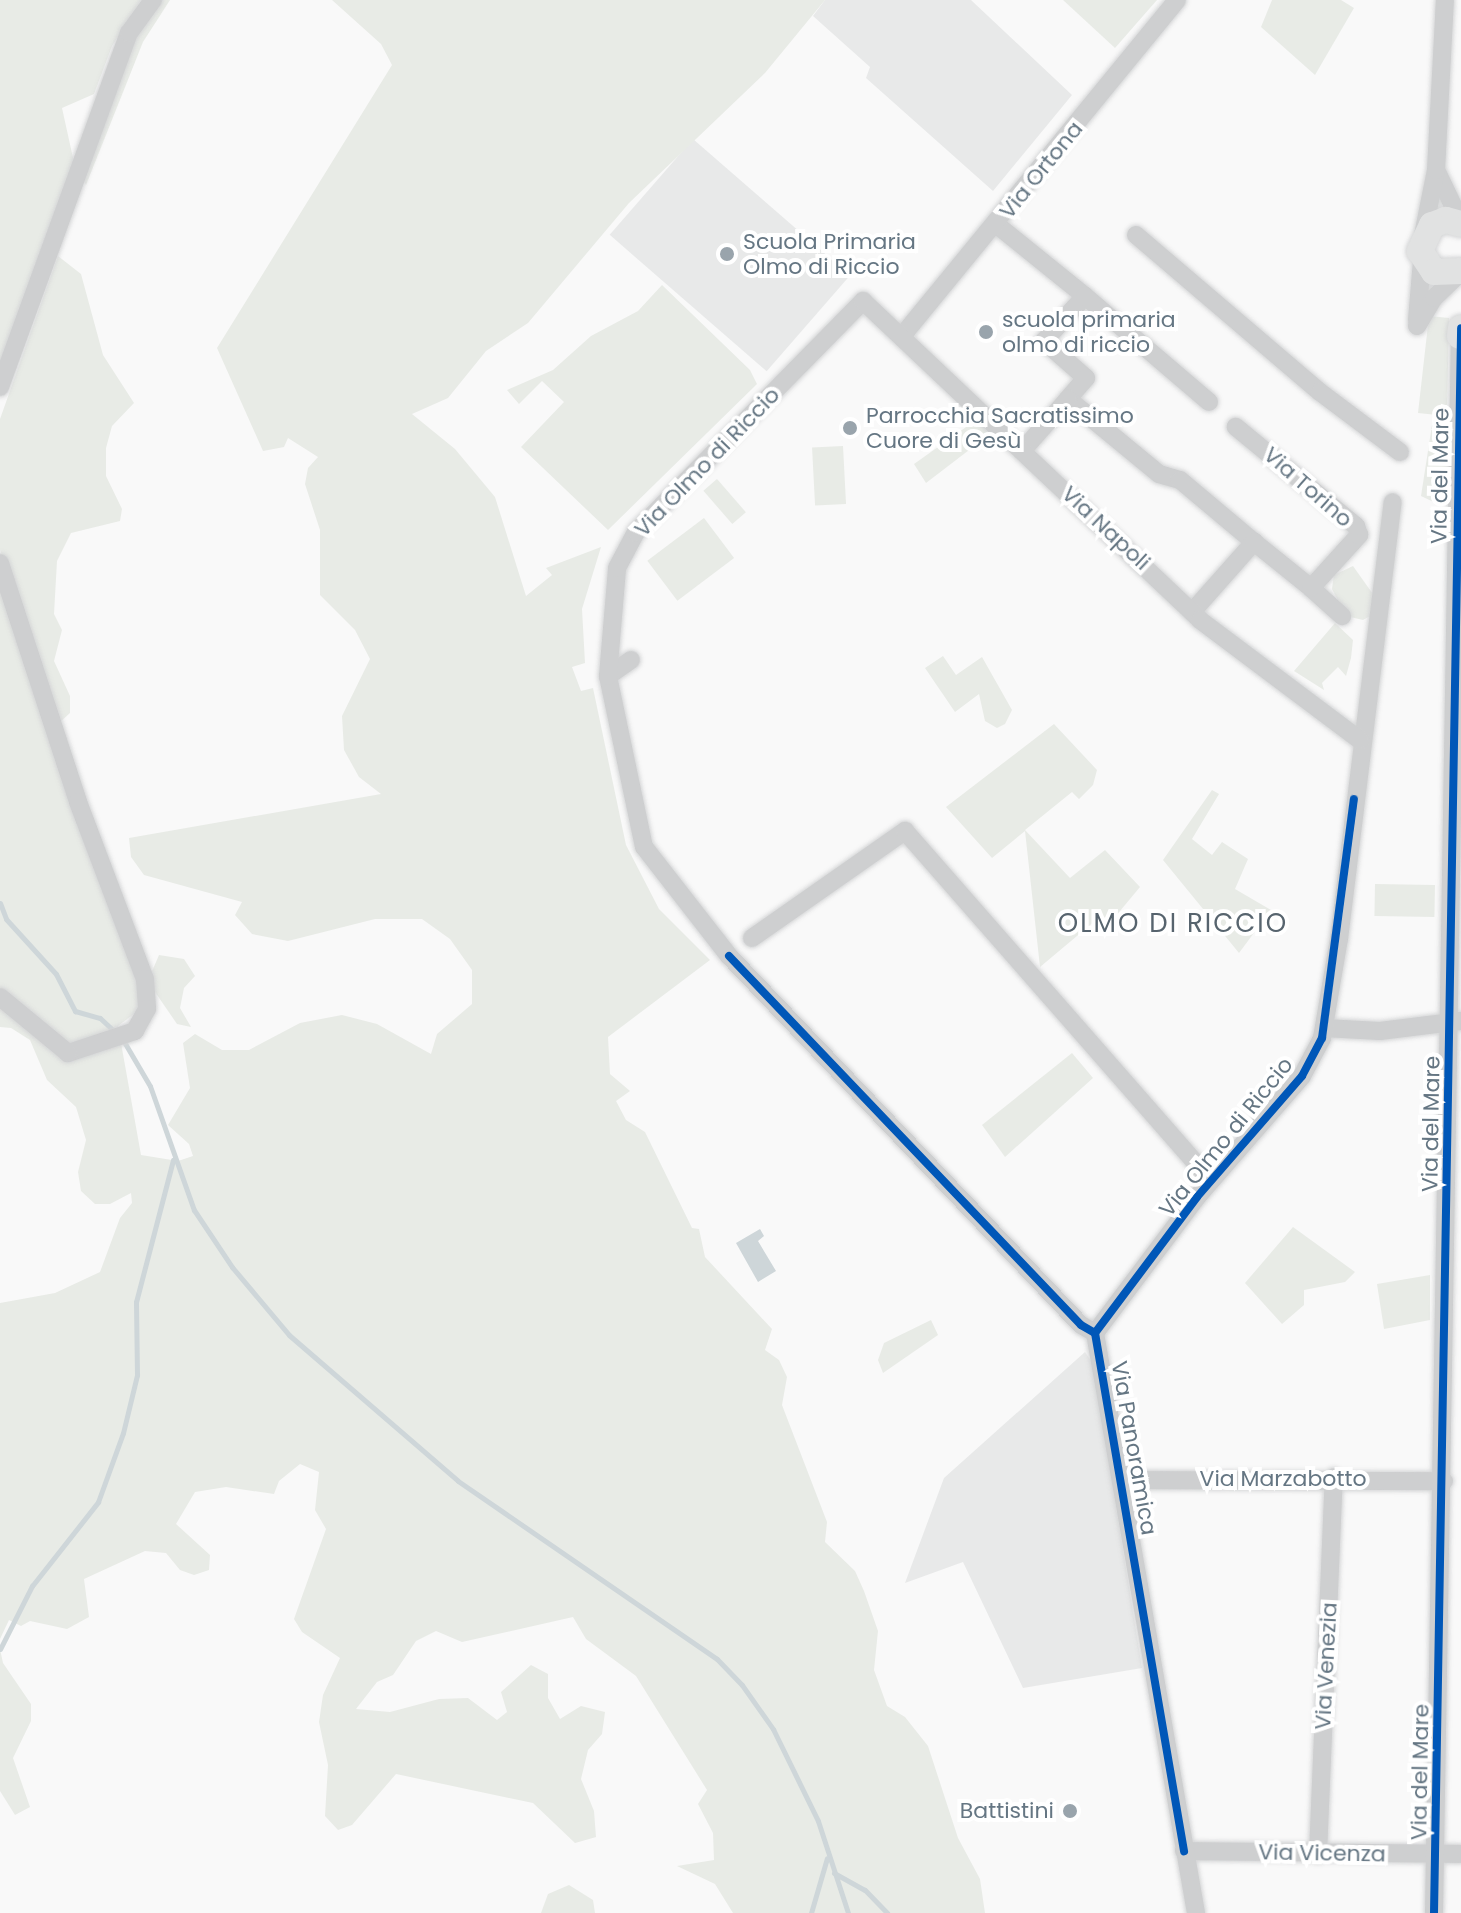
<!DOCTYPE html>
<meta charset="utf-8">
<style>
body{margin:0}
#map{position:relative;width:1461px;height:1913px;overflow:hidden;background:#f9f9f9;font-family:Poppins,sans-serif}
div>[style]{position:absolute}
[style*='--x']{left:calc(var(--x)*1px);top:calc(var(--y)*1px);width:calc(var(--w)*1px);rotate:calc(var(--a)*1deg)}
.built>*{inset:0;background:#e8e9e9;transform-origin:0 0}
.green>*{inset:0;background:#e8ebe6;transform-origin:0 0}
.water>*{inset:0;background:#ced6d9}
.stream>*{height:5px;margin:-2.5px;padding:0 2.5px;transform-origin:2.5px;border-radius:2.5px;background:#ced6d9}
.roads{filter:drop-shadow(0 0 2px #d5d6d7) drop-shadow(0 0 2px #d5d6d7)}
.street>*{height:18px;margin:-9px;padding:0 9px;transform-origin:9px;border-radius:9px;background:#cecfd0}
.secondary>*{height:26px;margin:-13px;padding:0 13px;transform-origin:13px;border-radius:13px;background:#e1e2e2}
.cycleway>*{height:8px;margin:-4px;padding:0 4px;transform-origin:4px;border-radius:4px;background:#0057b8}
.dots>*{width:22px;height:22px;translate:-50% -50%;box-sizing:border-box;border:4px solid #fff;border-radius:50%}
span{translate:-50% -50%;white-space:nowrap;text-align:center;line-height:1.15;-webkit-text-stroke:8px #fff;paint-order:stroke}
.street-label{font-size:22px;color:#657683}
.poi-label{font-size:22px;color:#657683}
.left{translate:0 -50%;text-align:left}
.right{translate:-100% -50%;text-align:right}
.quarter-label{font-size:26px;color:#57646e;letter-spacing:2px}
</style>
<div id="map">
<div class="built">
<div style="clip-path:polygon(825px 0,971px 0,1072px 95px,993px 191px,866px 78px,870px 67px,813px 16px)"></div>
<div style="left:693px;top:139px;width:208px;height:127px;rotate:41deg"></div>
<div style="clip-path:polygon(1085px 1352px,1093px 1364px,1142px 1668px,1023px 1688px,963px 1562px,905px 1583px,944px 1478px)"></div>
</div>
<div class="green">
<div style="clip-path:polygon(0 0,141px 0,112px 46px,94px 94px,62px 108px,75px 167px,0 375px)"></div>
<div style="clip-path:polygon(157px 0,170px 0,143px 42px,86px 185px,81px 176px,129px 42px)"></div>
<div style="clip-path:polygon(332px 0,825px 0,765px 73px,629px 203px,528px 323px,486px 351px,448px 398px,412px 414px,455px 449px,495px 497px,526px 596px,552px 575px,546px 568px,601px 547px,582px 609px,585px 663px,572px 667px,581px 691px,593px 688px,626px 845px,659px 909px,710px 960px,608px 1037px,610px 1074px,630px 1091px,616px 1101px,626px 1120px,645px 1132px,692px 1228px,699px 1229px,705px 1257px,772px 1329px,765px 1350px,779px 1360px,787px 1377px,782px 1405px,827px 1522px,825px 1542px,855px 1571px,864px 1591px,878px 1631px,874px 1670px,887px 1706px,905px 1717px,928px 1746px,958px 1838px,980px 1879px,985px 1913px,733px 1913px,715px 1884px,677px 1866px,714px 1860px,713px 1833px,698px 1804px,707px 1790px,636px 1676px,586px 1639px,573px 1617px,462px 1642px,436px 1631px,416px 1641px,393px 1675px,377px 1682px,356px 1709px,390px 1712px,439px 1699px,468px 1698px,497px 1720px,507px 1712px,501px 1692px,531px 1665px,548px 1674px,548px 1698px,560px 1719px,581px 1706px,605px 1712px,602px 1734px,588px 1750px,581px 1779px,594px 1811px,596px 1837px,575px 1843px,533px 1803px,396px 1774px,352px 1825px,338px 1830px,325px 1816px,328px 1765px,319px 1722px,323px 1695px,340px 1658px,302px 1632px,294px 1619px,326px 1529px,315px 1510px,319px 1472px,300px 1464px,279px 1481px,274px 1494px,226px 1487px,195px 1492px,176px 1524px,210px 1555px,209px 1570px,194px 1575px,180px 1570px,166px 1553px,145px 1551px,84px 1579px,89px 1617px,67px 1629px,30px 1621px,21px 1626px,9px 1620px,0 1639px,0 1303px,55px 1293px,100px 1272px,120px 1218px,132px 1203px,131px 1193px,110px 1204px,95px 1204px,81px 1191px,78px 1172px,86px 1140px,76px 1107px,47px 1080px,30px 1040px,11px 1028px,0 1027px,0 579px,139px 964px,143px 1007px,118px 1026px,141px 1155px,178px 1161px,193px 1156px,189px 1144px,168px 1125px,190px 1088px,183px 1043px,195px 1034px,222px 1050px,249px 1050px,300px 1023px,342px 1015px,377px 1024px,431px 1054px,437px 1034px,472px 1004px,472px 970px,450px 939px,422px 919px,375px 919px,288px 941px,252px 934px,235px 915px,242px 902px,144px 875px,131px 857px,129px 838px,381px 794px,359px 777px,344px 750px,342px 716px,370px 659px,355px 630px,320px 595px,320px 530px,305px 484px,308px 468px,318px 457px,288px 438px,284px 447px,263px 451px,217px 348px,392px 65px,381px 44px)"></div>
<div style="clip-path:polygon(1063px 0,1157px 0,1115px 48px)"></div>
<div style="clip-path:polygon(1272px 0,1341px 0,1354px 8px,1315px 75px,1261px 27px)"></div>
<div style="clip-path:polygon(58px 256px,81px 274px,103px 355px,134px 403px,112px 426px,106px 448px,106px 476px,122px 509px,120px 521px,71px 533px,57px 561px,54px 614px,62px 630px,54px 661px,70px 696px,70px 713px,58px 724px,0 550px,0 419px)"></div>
<div style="clip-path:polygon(662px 285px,750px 370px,757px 384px,608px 530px,521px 447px,564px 402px,542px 381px,519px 404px,507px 390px,553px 370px,591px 336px,638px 311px)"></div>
<div style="clip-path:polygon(1429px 316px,1449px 318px,1447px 416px,1418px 413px)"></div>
<div style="clip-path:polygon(976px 420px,990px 434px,926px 483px,914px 464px)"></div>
<div style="clip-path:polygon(1432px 425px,1450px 426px,1449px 479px,1443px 479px,1442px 506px,1421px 496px)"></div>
<div style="left:843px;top:446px;width:58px;height:31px;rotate:87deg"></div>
<div style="left:717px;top:479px;width:44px;height:18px;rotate:49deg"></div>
<div style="left:704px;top:518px;width:50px;height:71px;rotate:53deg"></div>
<div style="clip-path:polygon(1353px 566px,1375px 597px,1370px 616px,1363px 620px,1346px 616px,1332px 589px,1334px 575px)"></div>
<div style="clip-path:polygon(1335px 623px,1353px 640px,1351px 658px,1346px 676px,1338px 667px,1322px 683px,1324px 690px,1294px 671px)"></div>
<div style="clip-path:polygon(943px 656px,956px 675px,982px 657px,1012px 710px,1005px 724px,997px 728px,985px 721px,979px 694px,955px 712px,925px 668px)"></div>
<div style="clip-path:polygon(1054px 724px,1097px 770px,1093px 785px,1079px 799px,1072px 792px,1025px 830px,1070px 878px,1105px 850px,1140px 887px,1110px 923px,1102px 915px,1040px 967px,1025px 831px,992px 858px,946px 807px)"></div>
<div style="clip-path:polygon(1212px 790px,1219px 794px,1192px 839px,1212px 855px,1222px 842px,1248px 859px,1235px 889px,1271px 910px,1239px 953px,1163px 860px)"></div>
<div style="left:1375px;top:884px;width:60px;height:32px;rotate:1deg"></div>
<div style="clip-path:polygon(159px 955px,184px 959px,195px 976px,184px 988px,180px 1008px,191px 1027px,177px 1024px,155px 992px,150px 976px)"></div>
<div style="clip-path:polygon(1072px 1053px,1093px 1078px,1005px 1157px,982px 1125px)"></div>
<div style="clip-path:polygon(1293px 1227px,1355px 1272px,1345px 1282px,1304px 1290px,1304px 1305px,1282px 1324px,1245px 1283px)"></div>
<div style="clip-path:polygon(1430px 1275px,1430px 1320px,1384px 1329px,1377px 1284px)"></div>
<div style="clip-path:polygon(931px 1320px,938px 1335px,883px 1373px,878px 1360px,884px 1343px)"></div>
<div style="clip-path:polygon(0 1649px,3px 1663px,31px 1704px,31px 1721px,13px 1758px,30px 1807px,15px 1815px,0 1791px)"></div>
<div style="clip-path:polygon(569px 1885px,593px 1900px,595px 1913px,541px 1913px,548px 1894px)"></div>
</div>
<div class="water">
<div style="clip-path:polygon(760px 1229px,764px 1236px,758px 1241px,776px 1271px,758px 1282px,736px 1243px)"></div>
</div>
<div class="stream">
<div style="--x:0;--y:903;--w:17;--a:69"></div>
<div style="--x:6;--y:919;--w:74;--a:47.7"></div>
<div style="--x:56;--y:974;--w:42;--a:62.8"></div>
<div style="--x:75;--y:1011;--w:26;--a:16"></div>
<div style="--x:100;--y:1018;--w:22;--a:43"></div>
<div style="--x:123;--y:1040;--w:53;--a:59.6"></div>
<div style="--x:150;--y:1086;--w:132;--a:70.5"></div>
<div style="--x:194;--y:1210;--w:69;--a:56.3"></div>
<div style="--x:232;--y:1267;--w:89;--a:50"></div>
<div style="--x:289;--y:1335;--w:223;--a:40.8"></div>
<div style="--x:458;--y:1481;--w:314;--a:34.5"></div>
<div style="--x:717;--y:1659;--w:36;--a:46"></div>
<div style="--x:742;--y:1685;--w:54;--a:54.8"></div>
<div style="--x:773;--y:1729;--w:102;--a:63.9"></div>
<div style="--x:818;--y:1821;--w:97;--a:71.9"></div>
<div style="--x:0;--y:1649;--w:71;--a:-63.1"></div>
<div style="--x:32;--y:1586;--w:107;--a:-51.8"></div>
<div style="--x:98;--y:1502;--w:73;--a:-70.1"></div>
<div style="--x:123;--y:1433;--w:60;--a:-76.4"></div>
<div style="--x:137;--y:1375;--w:73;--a:-90.8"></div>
<div style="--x:136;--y:1302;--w:147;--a:-75.4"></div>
<div style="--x:834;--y:1873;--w:35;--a:29"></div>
<div style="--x:865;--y:1890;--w:32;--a:46"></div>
<div style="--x:811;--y:1913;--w:57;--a:-73.8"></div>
</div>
<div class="roads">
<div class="street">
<div style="--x:1437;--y:172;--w:55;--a:64.4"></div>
<div style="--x:997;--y:225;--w:113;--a:38.9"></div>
<div style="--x:1085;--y:296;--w:61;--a:132.3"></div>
<div style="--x:1044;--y:341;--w:56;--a:41.4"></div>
<div style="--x:1086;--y:378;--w:28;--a:131"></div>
<div style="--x:1068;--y:399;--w:118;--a:39.5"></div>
<div style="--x:1159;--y:474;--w:22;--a:16"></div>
<div style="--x:1180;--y:480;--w:97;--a:40"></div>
<div style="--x:1136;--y:235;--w:242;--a:40.5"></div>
<div style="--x:1320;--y:392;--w:100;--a:36.9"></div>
<div style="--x:1423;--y:235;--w:66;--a:-78.7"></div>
<div style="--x:1436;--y:170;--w:170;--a:-87"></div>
<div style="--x:1085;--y:296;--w:163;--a:40.5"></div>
<div style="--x:1417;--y:320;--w:60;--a:-85.2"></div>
<div style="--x:1417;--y:326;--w:33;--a:-59"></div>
<div style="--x:1434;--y:298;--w:37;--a:-44"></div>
<div style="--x:902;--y:336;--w:434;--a:-50.7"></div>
<div style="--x:0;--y:387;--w:377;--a:-70"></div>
<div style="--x:129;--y:33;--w:41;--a:-54"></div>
<div style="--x:1022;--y:451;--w:69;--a:-48.5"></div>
<div style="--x:0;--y:563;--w:251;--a:71.9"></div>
<div style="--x:78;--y:802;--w:189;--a:69.3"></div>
<div style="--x:145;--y:979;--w:30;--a:86"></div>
<div style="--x:147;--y:1009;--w:25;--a:119"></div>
<div style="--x:135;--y:1031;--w:71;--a:161.8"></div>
<div style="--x:68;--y:1053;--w:88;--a:-140.5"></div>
<div style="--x:1311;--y:588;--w:42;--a:42.1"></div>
<div style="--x:1192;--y:612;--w:94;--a:-48.5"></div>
<div style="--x:1254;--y:542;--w:73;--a:38.9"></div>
<div style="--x:1311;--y:588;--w:72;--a:-47.8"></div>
<div style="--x:1359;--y:535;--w:9;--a:-108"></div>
<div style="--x:1356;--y:526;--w:156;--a:-140.5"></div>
<div style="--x:608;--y:676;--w:28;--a:-35"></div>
<div style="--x:752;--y:938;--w:187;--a:-35"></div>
<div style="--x:905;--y:831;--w:464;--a:48.8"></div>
<div style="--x:1324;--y:1028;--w:56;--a:3.1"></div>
<div style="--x:1380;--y:1031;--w:81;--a:-7.1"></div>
<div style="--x:1095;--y:1333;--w:170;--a:-53.1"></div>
<div style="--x:1197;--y:1197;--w:160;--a:-49"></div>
<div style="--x:1302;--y:1076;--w:43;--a:-62.2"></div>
<div style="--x:1322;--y:1038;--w:100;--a:-80.3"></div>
<div style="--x:1339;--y:939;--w:440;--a:-83"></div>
<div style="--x:1122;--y:1480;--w:322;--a:0.2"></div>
<div style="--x:1184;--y:1851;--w:277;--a:0.6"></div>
<div style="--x:1318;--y:1854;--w:377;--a:-87.6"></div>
<div style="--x:1196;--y:1913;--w:589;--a:-99.88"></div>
<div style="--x:1095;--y:1333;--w:16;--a:-150"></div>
<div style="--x:1081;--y:1325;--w:510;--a:-133.65"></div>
<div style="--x:729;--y:956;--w:138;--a:-127.9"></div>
<div style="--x:644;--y:847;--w:175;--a:-101.9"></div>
<div style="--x:608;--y:676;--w:108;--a:-85.2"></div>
<div style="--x:617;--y:568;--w:41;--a:-62.2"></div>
<div style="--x:636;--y:532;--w:324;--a:-45.5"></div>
<div style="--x:863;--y:301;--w:464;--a:43.4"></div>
<div style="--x:1200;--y:620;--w:200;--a:36.9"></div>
<div style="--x:1434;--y:1913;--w:1577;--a:-89.06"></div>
</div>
<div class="secondary">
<div style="--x:1461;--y:224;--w:16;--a:-165"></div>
<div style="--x:1446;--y:220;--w:15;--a:160"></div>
<div style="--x:1432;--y:225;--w:29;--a:115"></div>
<div style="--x:1420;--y:251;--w:25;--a:56"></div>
<div style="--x:1434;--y:272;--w:27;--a:-2"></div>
<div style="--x:1460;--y:336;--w:8;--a:-83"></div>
</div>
</div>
<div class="cycleway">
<div style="--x:729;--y:956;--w:510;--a:46.35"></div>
<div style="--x:1081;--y:1325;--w:16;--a:30"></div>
<div style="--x:1095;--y:1333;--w:526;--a:80.25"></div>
<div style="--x:1095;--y:1333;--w:170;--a:-53.1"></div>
<div style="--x:1197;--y:1197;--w:160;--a:-49"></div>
<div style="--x:1302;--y:1076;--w:43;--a:-62.2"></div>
<div style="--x:1322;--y:1038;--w:241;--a:-82.4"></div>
<div style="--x:1434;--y:1913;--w:1585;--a:-89.02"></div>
</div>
<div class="dots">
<div style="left:727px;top:254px;background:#99a4ac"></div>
<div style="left:986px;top:332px;background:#99a4ac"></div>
<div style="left:850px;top:428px;background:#99a4ac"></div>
<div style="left:1070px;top:1811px;background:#99a4ac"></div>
</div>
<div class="street-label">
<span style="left:1041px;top:170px;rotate:-51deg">Via Ortona</span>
<span style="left:707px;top:462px;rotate:-46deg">Via Olmo di Riccio</span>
<span style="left:1440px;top:476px;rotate:-89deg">Via del Mare</span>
<span style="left:1308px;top:487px;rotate:41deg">Via Torino</span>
<span style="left:1106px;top:528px;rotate:43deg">Via Napoli</span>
<span style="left:1431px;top:1124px;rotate:-89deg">Via del Mare</span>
<span style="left:1226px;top:1137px;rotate:-51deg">Via Olmo di Riccio</span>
<span style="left:1134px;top:1448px;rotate:80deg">Via Panoramica</span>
<span style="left:1283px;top:1479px">Via Marzabotto</span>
<span style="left:1326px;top:1666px;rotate:-87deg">Via Venezia</span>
<span style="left:1420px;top:1772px;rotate:-89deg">Via del Mare</span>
<span style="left:1322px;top:1853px;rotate:1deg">Via Vicenza</span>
</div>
<div class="poi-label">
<span class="left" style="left:743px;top:254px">Scuola Primaria<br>Olmo di Riccio</span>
<span class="left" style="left:1002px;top:332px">scuola primaria<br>olmo di riccio</span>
<span class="left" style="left:866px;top:428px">Parrocchia Sacratissimo<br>Cuore di Gesù</span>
<span class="right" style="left:1054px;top:1811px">Battistini</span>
</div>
<div class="quarter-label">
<span style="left:1173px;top:924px">OLMO DI RICCIO</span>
</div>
</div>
